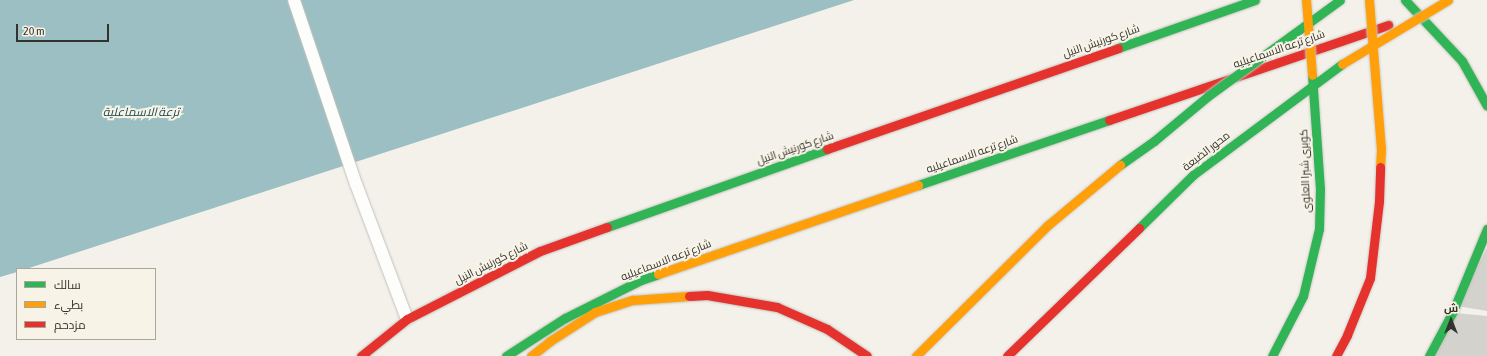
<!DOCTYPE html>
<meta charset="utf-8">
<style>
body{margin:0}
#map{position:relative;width:1487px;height:356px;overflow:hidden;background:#f4f1ea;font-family:"Asap Condensed",Cairo,sans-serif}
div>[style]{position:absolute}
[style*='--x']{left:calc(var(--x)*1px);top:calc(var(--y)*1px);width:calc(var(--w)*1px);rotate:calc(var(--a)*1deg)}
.water>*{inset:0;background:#9bbfc3}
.building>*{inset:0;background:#d4d2cc}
.roads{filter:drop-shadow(0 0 1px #c2c1bb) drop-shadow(0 0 1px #c2c1bb)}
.lane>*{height:12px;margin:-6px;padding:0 6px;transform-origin:6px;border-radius:6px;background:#fdfdfc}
.fast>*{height:9px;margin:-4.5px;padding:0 4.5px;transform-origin:4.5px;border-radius:4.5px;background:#30b455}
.slow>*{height:9px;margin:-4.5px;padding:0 4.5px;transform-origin:4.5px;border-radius:4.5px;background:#ff9f0a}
.jam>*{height:9px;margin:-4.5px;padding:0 4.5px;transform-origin:4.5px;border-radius:4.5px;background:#e5322d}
.bridges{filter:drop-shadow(0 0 1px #cecdca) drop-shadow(0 0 1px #cecdca)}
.fast-bridge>*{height:9px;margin:-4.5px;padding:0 4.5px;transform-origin:4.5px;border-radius:4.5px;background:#30b455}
.slow-bridge>*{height:9px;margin:-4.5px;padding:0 4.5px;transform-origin:4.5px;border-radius:4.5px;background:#ff9f0a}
.jam-bridge>*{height:9px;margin:-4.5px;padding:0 4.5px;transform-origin:4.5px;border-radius:4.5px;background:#e5322d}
span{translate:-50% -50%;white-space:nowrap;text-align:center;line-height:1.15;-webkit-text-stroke:4px #f7f3e7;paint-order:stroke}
.street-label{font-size:11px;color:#33322d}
.water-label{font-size:12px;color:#194850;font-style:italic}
.legend{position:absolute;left:16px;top:268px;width:140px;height:72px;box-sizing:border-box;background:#f7f3e7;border:1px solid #a9a69d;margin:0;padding:5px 7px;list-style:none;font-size:12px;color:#33322d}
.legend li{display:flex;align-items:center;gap:8px;height:20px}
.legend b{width:20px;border:1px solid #a9a69d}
.north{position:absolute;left:1431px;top:300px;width:40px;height:40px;-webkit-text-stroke:3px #f7f3e7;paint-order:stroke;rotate:0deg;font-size:11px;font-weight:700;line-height:16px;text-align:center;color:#33322d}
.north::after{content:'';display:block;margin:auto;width:14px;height:18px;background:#33322d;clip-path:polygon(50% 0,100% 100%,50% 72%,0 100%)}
.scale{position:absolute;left:16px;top:24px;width:93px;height:18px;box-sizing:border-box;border:2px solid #33322d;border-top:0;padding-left:5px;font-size:12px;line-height:14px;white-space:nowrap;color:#33322d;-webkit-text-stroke:3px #f7f3e7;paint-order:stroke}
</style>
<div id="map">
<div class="water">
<div style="clip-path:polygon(0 0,854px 0,26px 269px,17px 269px,17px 272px,0 277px)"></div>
</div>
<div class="building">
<div style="clip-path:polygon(1487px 248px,1487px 311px,1457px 306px)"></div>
<div style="clip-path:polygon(1455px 313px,1487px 316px,1487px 356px,1430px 356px)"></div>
</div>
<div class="roads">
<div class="lane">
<div style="--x:294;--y:0;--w:194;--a:71.4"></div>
<div style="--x:356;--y:184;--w:144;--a:69.3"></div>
</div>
<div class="fast">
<div style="--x:1405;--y:0;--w:83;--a:46.9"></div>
<div style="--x:1462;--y:61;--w:51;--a:60.9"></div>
<div style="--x:1118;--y:48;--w:145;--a:-19.3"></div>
<div style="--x:918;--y:185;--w:202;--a:-18.8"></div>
<div style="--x:607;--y:227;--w:233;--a:-19.5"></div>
<div style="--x:506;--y:356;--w:70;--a:-32.8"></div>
<div style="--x:565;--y:318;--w:85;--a:-26.6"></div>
<div style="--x:641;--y:280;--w:18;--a:-19"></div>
<div style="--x:1429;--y:356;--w:51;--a:-61.9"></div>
<div style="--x:1453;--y:311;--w:89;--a:-67.5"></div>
</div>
<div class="slow">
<div style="--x:658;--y:274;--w:275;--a:-18.9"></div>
<div style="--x:531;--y:356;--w:24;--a:-38"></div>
<div style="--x:550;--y:341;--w:54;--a:-32.8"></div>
<div style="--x:595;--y:312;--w:40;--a:-18"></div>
<div style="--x:633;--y:300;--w:56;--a:-4.1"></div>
</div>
<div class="jam">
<div style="--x:1109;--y:120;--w:295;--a:-18.8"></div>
<div style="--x:827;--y:149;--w:308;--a:-19.1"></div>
<div style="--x:689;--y:296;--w:18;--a:-3"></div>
<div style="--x:707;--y:295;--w:71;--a:9.7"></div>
<div style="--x:777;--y:307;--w:55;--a:23.7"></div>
<div style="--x:827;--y:329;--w:48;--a:34"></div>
<div style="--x:361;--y:356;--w:59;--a:-38.8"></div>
<div style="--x:407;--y:319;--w:149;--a:-27.1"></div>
<div style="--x:540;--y:251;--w:71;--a:-19.7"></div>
</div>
</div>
<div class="bridges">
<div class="fast-bridge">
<div style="--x:1120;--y:165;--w:42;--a:-35.2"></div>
<div style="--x:1154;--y:141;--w:70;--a:-39.8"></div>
<div style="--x:1208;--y:96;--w:163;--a:-36"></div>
<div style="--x:1139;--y:228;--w:76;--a:-44.5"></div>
<div style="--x:1193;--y:175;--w:186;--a:-36.7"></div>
<div style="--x:1272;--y:356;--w:68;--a:-62.7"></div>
<div style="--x:1303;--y:296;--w:69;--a:-76.6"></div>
<div style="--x:1319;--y:229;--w:40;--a:-88.6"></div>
<div style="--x:1320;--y:189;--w:114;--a:-94"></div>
</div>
<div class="slow-bridge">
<div style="--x:1306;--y:0;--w:75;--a:85.4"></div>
<div style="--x:1369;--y:0;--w:149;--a:85.4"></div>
<div style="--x:1381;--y:149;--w:18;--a:93"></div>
<div style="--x:1342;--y:64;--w:124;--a:-31.1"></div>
<div style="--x:916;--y:356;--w:186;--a:-44.8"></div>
<div style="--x:1048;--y:225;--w:94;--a:-39.8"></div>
</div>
<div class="jam-bridge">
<div style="--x:1007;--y:356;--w:184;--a:-44.1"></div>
<div style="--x:1336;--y:356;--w:24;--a:-62"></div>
<div style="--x:1347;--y:335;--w:61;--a:-68"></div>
<div style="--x:1370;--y:278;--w:78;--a:-83.3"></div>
<div style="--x:1379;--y:201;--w:34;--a:-88"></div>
</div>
</div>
<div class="street-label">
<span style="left:1101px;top:41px;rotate:-19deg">شارع كورنيش النيل</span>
<span style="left:1279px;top:49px;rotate:-19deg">شارع ترعه الاسماعيليه</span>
<span style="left:795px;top:148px;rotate:-19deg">شارع كورنيش النيل</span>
<span style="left:1206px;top:151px;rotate:-38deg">محور الضبعة</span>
<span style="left:972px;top:154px;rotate:-19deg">شارع ترعه الاسماعيليه</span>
<span style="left:1305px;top:171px;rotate:-92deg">كوبرى شبرا العلوى</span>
<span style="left:666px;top:260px;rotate:-21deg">شارع ترعه الاسماعيليه</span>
<span style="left:491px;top:263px;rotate:-27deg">شارع كورنيش النيل</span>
</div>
<div class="water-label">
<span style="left:141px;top:113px">ترعة الاسماعلية</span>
</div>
<ul class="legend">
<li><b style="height:5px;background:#30b455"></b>سالك</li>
<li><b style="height:5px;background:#ff9f0a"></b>بطيء</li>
<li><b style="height:5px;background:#e5322d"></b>مزدحم</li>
</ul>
<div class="north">ش</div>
<div class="scale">20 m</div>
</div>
